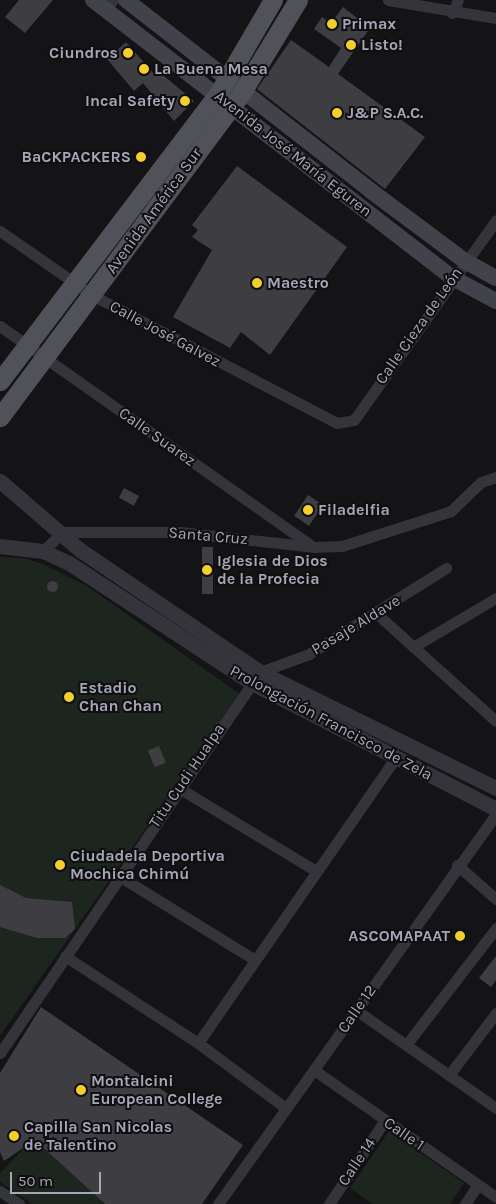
<!DOCTYPE html>
<meta charset="utf-8">
<style>
body{margin:0}
#map{position:relative;width:496px;height:1204px;overflow:hidden;background:#141315;font-family:Karla,sans-serif}
div>[style]{position:absolute}
[style*='--x']{left:calc(var(--x)*1px);top:calc(var(--y)*1px);width:calc(var(--w)*1px);rotate:calc(var(--a)*1deg)}
.green>*{inset:0;background:#1d251f}
.building>*{inset:0;background:#3e3d42;transform-origin:0 0}
.round{border-radius:50%}
.minor>*{height:11px;margin:-5.5px;padding:0 5.5px;transform-origin:5.5px;border-radius:5.5px;background:#34343a}
.tertiary>*{height:15px;margin:-7.5px;padding:0 7.5px;transform-origin:7.5px;border-radius:7.5px;background:#34343a}
.secondary>*{height:16px;margin:-8px;padding:0 8px;transform-origin:8px;border-radius:8px;background:#42434a}
.primary>*{height:19px;margin:-9.5px;padding:0 9.5px;transform-origin:9.5px;border-radius:9.5px;background:#505159}
.dots>*{width:14px;height:14px;translate:-50% -50%;box-sizing:border-box;border:2px solid #0f0e10;border-radius:50%}
span{translate:-50% -50%;white-space:nowrap;text-align:center;line-height:1.15;-webkit-text-stroke:4px #0f0e10;paint-order:stroke}
.poi-label{font-size:16px;color:#a5a7b6;font-weight:700}
.left{translate:0 -50%;text-align:left}
.right{translate:-100% -50%;text-align:right}
.street-label{font-size:16px;color:#a5a7b6}
.scale{position:absolute;left:10px;top:1172px;width:91px;height:22px;box-sizing:border-box;border:2px solid #a5a7b6;border-top:0;padding-left:6px;font-size:15px;line-height:18px;white-space:nowrap;color:#a5a7b6;-webkit-text-stroke:4px #0f0e10;paint-order:stroke}
</style>
<div id="map">
<div class="green">
<div style="clip-path:polygon(0 557px,24px 558px,45px 565px,87px 586px,240px 694px,0 1036px)"></div>
<div style="clip-path:polygon(389px 1131px,464px 1183px,450px 1204px,372px 1204px,350px 1188px)"></div>
<div style="clip-path:polygon(34px 1138px,105px 1204px,32px 1204px,0 1182px,0 1173px)"></div>
</div>
<div class="building">
<div style="clip-path:polygon(19px 0,53px 0,25px 33px,5px 17px)"></div>
<div style="clip-path:polygon(343px 7px,370px 28px,338px 74px,425px 137px,385px 189px,257px 89px,291px 40px,329px 67px,341px 48px,314px 29px,322px 17px,331px 23px)"></div>
<div style="clip-path:polygon(126px 42px,154px 74px,157px 70px,194px 101px,174px 121px,143px 83px,134px 91px,107px 59px)"></div>
<div style="clip-path:polygon(237px 166px,347px 247px,270px 355px,241px 332px,230px 348px,173px 317px,212px 250px,192px 237px,198px 230px,192px 225px)"></div>
<div style="left:124px;top:488px;width:17px;height:11px;rotate:28deg"></div>
<div style="left:308px;top:495px;width:18px;height:25px;rotate:34deg"></div>
<div style="left:202px;top:547px;width:11px;height:47px"></div>
<div class="round" style="left:46.5px;top:580.5px;width:11px;height:11px"></div>
<div style="left:159px;top:746px;width:18px;height:12px;rotate:68deg"></div>
<div style="clip-path:polygon(0 885px,26px 898px,72px 902px,75px 929px,65px 938px,37px 938px,0 927px)"></div>
<div style="clip-path:polygon(496px 956px,496px 980px,491px 987px,479px 978px)"></div>
<div style="clip-path:polygon(41px 1007px,243px 1145px,202px 1204px,105px 1204px,35px 1140px,4px 1161px,0 1152px,0 1073px)"></div>
</div>
<div class="minor">
<div style="--x:388;--y:0;--w:109;--a:9.5"></div>
<div style="--x:105;--y:10;--w:13;--a:-51"></div>
<div style="--x:452;--y:13;--w:14;--a:-65"></div>
<div style="--x:0;--y:231;--w:112;--a:34.8"></div>
<div style="--x:92;--y:295;--w:276;--a:27.6"></div>
<div style="--x:337;--y:423;--w:17;--a:-10"></div>
<div style="--x:354;--y:420;--w:245;--a:-54.6"></div>
<div style="--x:0;--y:326;--w:382;--a:35.2"></div>
<div style="--x:43;--y:551;--w:28;--a:-44"></div>
<div style="--x:63;--y:532;--w:117;--a:0"></div>
<div style="--x:180;--y:532;--w:135;--a:6.4"></div>
<div style="--x:314;--y:547;--w:28;--a:-2"></div>
<div style="--x:342;--y:546;--w:114;--a:-17.8"></div>
<div style="--x:451;--y:511;--w:42;--a:-44"></div>
<div style="--x:481;--y:482;--w:16;--a:-18"></div>
<div style="--x:377;--y:614;--w:160;--a:42"></div>
<div style="--x:413;--y:647;--w:96;--a:-30.6"></div>
<div style="--x:179;--y:788;--w:160;--a:31.2"></div>
<div style="--x:457;--y:865;--w:52;--a:41.1"></div>
<div style="--x:119;--y:876;--w:160;--a:31.7"></div>
<div style="--x:65;--y:956;--w:159;--a:33.2"></div>
<div style="--x:198;--y:1043;--w:109;--a:36.5"></div>
<div style="--x:356;--y:1010;--w:171;--a:35"></div>
<div style="--x:198;--y:1043;--w:346;--a:-55.3"></div>
<div style="--x:406;--y:1045;--w:148;--a:-52.4"></div>
<div style="--x:0;--y:1053;--w:461;--a:-55.7"></div>
<div style="--x:260;--y:672;--w:52;--a:-20.2"></div>
<div style="--x:309;--y:654;--w:162;--a:-32.1"></div>
<div style="--x:314;--y:1070;--w:222;--a:34.9"></div>
<div style="--x:449;--y:1075;--w:78;--a:-52.8"></div>
<div style="--x:0;--y:1191;--w:23;--a:34"></div>
<div style="--x:218;--y:1204;--w:479;--a:-54.5"></div>
<div style="--x:329;--y:1204;--w:101;--a:-56.3"></div>
<div style="--x:465;--y:1204;--w:23;--a:-56"></div>
</div>
<div class="tertiary">
<div style="--x:0;--y:481;--w:106;--a:40.8"></div>
<div style="--x:80;--y:550;--w:217;--a:34.1"></div>
<div style="--x:260;--y:672;--w:263;--a:26.2"></div>
<div style="--x:0;--y:546;--w:43;--a:6.6"></div>
<div style="--x:43;--y:551;--w:29;--a:25"></div>
<div style="--x:69;--y:563;--w:219;--a:33.3"></div>
<div style="--x:252;--y:683;--w:275;--a:27.3"></div>
</div>
<div class="secondary">
<div style="--x:93;--y:0;--w:455;--a:37.7"></div>
<div style="--x:453;--y:278;--w:49;--a:28.1"></div>
<div style="--x:126;--y:0;--w:311;--a:37.9"></div>
<div style="--x:371;--y:191;--w:117;--a:36.7"></div>
<div style="--x:465;--y:261;--w:35;--a:29"></div>
</div>
<div class="primary">
<div style="--x:0;--y:381;--w:360;--a:-52.8"></div>
<div style="--x:218;--y:94;--w:109;--a:-59.7"></div>
<div style="--x:0;--y:417;--w:405;--a:-53.3"></div>
<div style="--x:242;--y:92;--w:108;--a:-58.7"></div>
</div>
<div class="dots">
<div style="left:332px;top:24px;background:#f3cf2d"></div>
<div style="left:351px;top:45px;background:#f3cf2d"></div>
<div style="left:128px;top:53px;background:#f3cf2d"></div>
<div style="left:144px;top:69px;background:#f3cf2d"></div>
<div style="left:185px;top:101px;background:#f3cf2d"></div>
<div style="left:337px;top:113px;background:#f3cf2d"></div>
<div style="left:141px;top:157px;background:#f3cf2d"></div>
<div style="left:257px;top:283px;background:#f3cf2d"></div>
<div style="left:308px;top:510px;background:#f3cf2d"></div>
<div style="left:207px;top:570px;background:#f3cf2d"></div>
<div style="left:69px;top:697px;background:#f3cf2d"></div>
<div style="left:60px;top:865px;background:#f3cf2d"></div>
<div style="left:460px;top:936px;background:#f3cf2d"></div>
<div style="left:81px;top:1090px;background:#f3cf2d"></div>
<div style="left:14px;top:1136px;background:#f3cf2d"></div>
</div>
<div class="poi-label">
<span class="left" style="left:342px;top:24px">Primax</span>
<span class="left" style="left:361px;top:45px">Listo!</span>
<span class="right" style="left:118px;top:53px">Ciundros</span>
<span class="left" style="left:154px;top:69px">La Buena Mesa</span>
<span class="right" style="left:175px;top:101px">Incal Safety</span>
<span class="left" style="left:347px;top:113px">J&amp;P S.A.C.</span>
<span class="right" style="left:131px;top:157px">BaCKPACKERS</span>
<span class="left" style="left:267px;top:283px">Maestro</span>
<span class="left" style="left:318px;top:510px">Filadelfia</span>
<span class="left" style="left:217px;top:570px">Iglesia de Dios<br>de la Profecia</span>
<span class="left" style="left:79px;top:697px">Estadio<br>Chan Chan</span>
<span class="left" style="left:70px;top:865px">Ciudadela Deportiva<br>Mochica Chimú</span>
<span class="right" style="left:450px;top:936px">ASCOMAPAAT</span>
<span class="left" style="left:91px;top:1090px">Montalcini<br>European College</span>
<span class="left" style="left:24px;top:1136px">Capilla San Nicolas<br>de Talentino</span>
</div>
<div class="street-label">
<span style="left:293px;top:154px;rotate:38deg">Avenida José María Eguren</span>
<span style="left:154px;top:211px;rotate:-54deg">Avenida América Sur</span>
<span style="left:419px;top:326px;rotate:-55deg">Calle Cieza de León</span>
<span style="left:165px;top:334px;rotate:28deg">Calle José Galvez</span>
<span style="left:157px;top:437px;rotate:35deg">Calle Suarez</span>
<span style="left:208px;top:536px;rotate:5deg">Santa Cruz</span>
<span style="left:356px;top:625px;rotate:-31deg">Pasaje Aldave</span>
<span style="left:331px;top:723px;rotate:28deg">Prolongación Francisco de Zela</span>
<span style="left:187px;top:776px;rotate:-56deg">Titu Cudi Hualpa</span>
<span style="left:357px;top:1009px;rotate:-55deg">Calle 12</span>
<span style="left:404px;top:1134px;rotate:35deg">Calle 1</span>
<span style="left:357px;top:1162px;rotate:-56deg">Calle 14</span>
</div>
<div class="scale">50 m</div>
</div>
